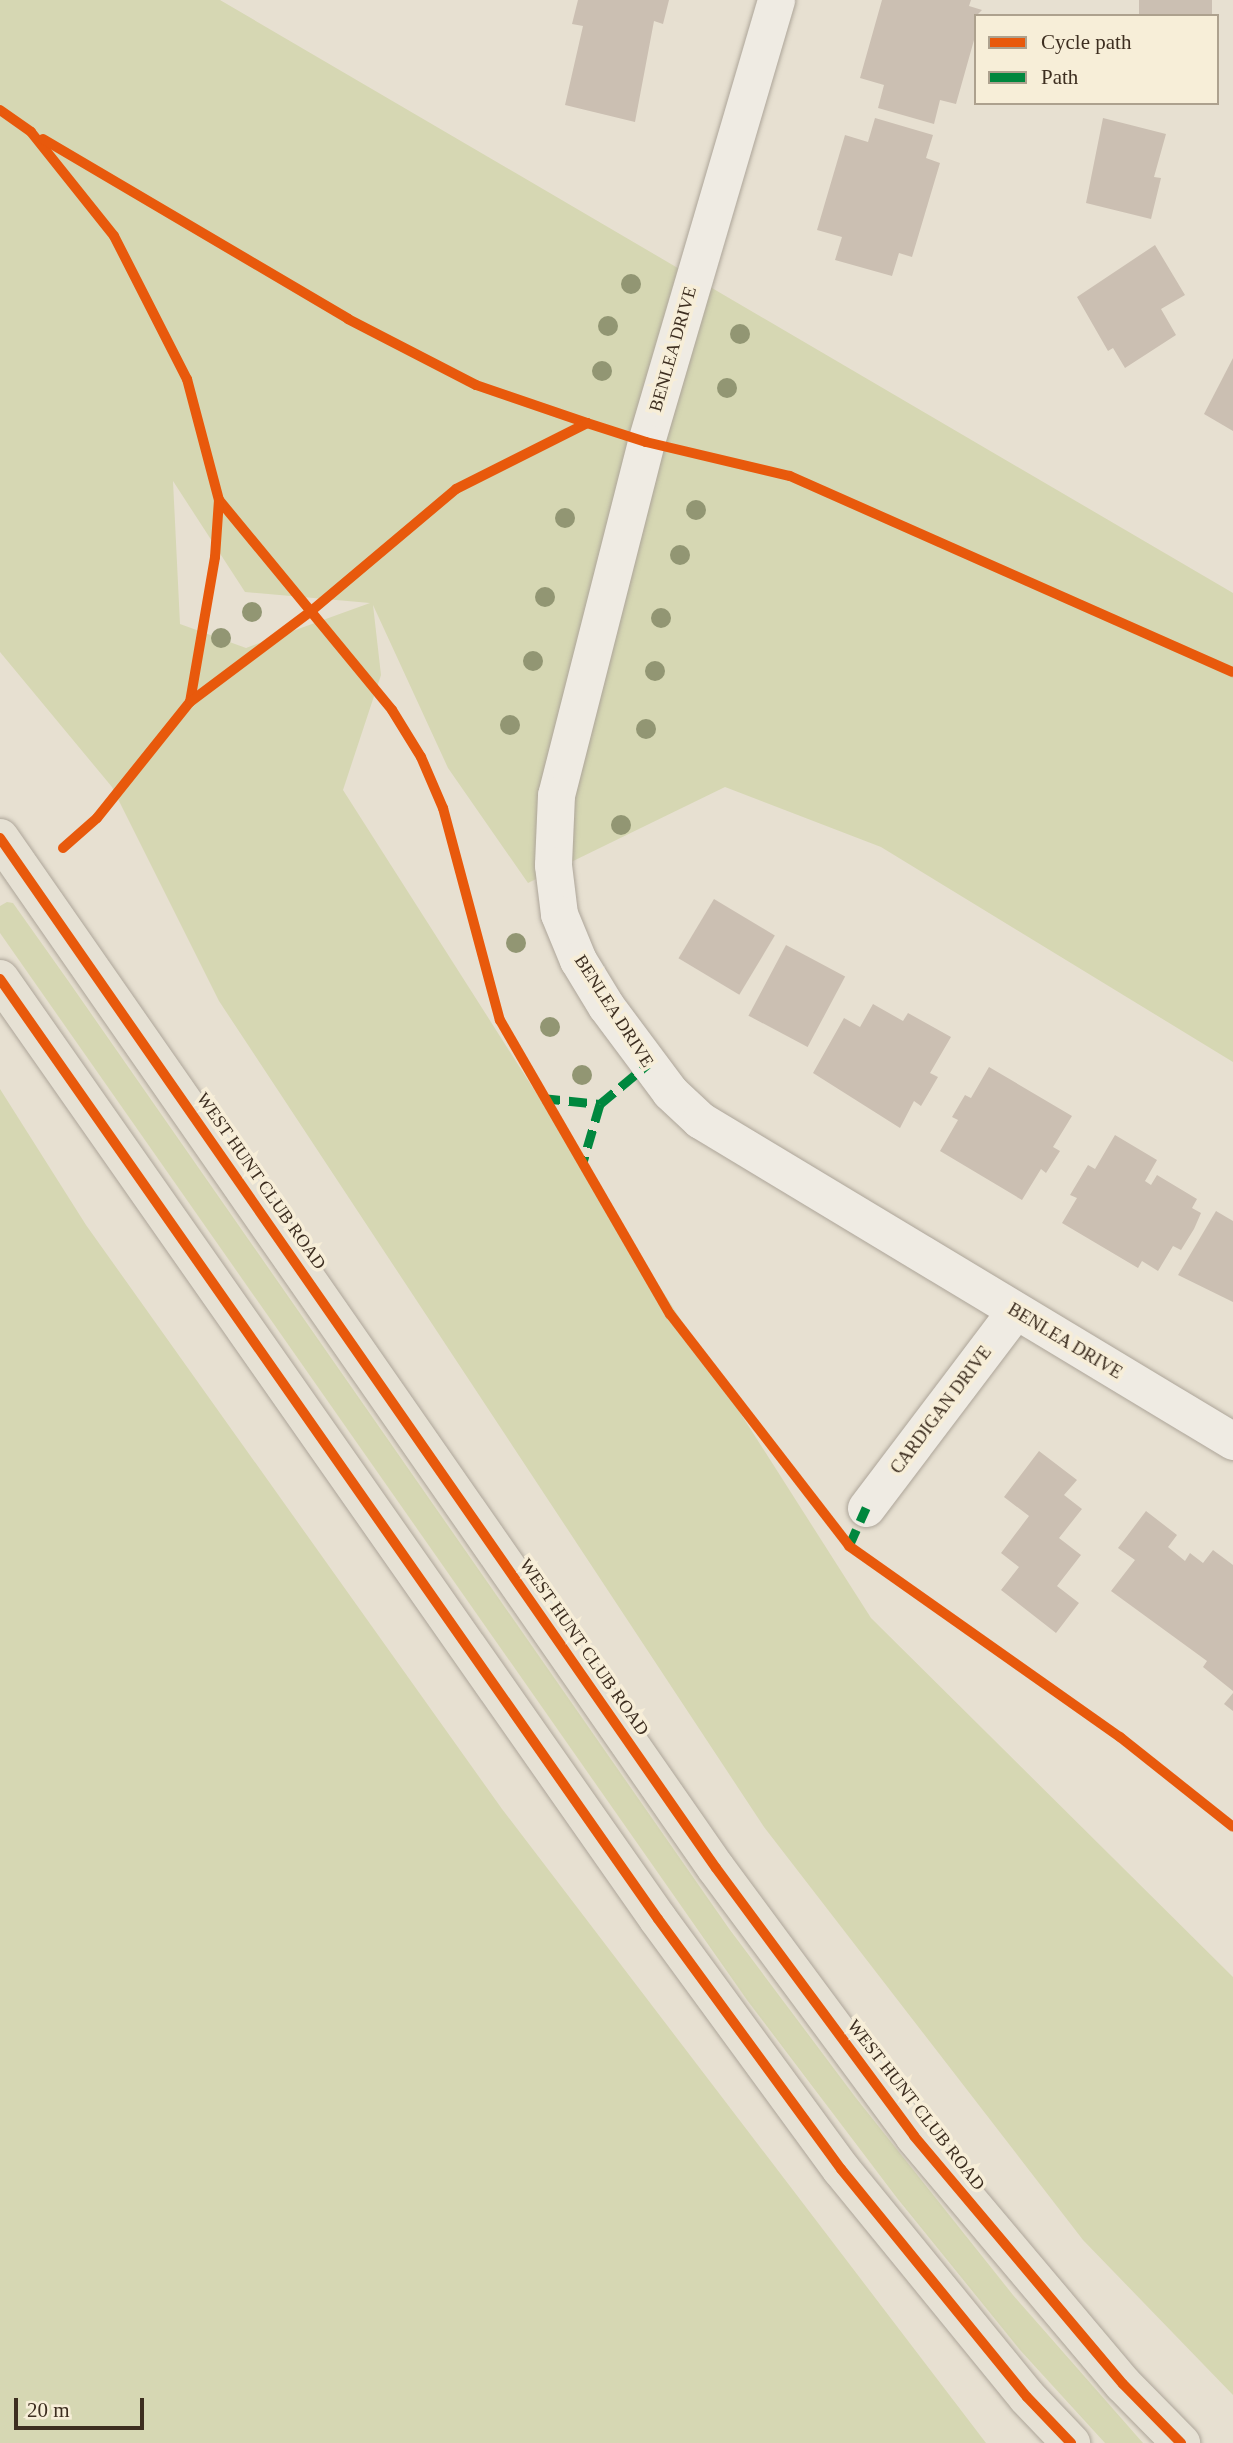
<!DOCTYPE html>
<style>
body{margin:0}
#map{position:relative;width:1233px;height:2443px;overflow:hidden;background:#e7e0d1;font-family:"Times New Roman",serif}
div>[style]{position:absolute}
[style*='--x']{left:calc(var(--x)*1px);top:calc(var(--y)*1px);width:calc(var(--w)*1px);rotate:calc(var(--a)*1deg)}
.green>*{inset:0;background:#d6d7b3}
.building>*{inset:0;background:#cbbfb2;transform-origin:0 0}
.roads{filter:drop-shadow(0 0 2px #ada599) drop-shadow(0 0 2px #ada599)}
.street>*{height:37px;margin:-18.5px;padding:0 18.5px;transform-origin:18.5px;border-radius:18.5px;background:#efebe3}
.primary>*{height:38px;margin:-19px;padding:0 19px;transform-origin:19px;border-radius:19px;background:#e6e1d4}
.quiet>*{height:9px;margin-top:-4.5px;transform-origin:0;background:repeating-linear-gradient(90deg,#00873e 0 18px,transparent 0 27px)}
.cycleway>*{height:10px;margin:-5px;padding:0 5px;transform-origin:5px;border-radius:5px;background:#e8590c}
.trees>*{width:20px;height:20px;margin:-10px;border-radius:50%;background:#929673}
span{translate:-50% -50%;white-space:nowrap;text-align:center;line-height:1.15;-webkit-text-stroke:7px #f7eed8;paint-order:stroke}
.street-label{font-size:18px;color:#3d2e20}
.legend{position:absolute;left:974px;top:14px;width:245px;height:91px;box-sizing:border-box;background:#f7eed8;border:2px solid #ada18e;margin:0;padding:9px 12px;list-style:none;font-size:21px;color:#3d2e20}
.legend li{display:flex;align-items:center;gap:14px;height:35px}
.legend b{width:35px;border:2px solid #ada18e}
.scale{position:absolute;left:14px;top:2398px;width:130px;height:32px;box-sizing:border-box;border:4px solid #3d2e20;border-top:0;padding-left:9px;font-size:21px;line-height:24px;white-space:nowrap;color:#3d2e20;-webkit-text-stroke:5px #f7eed8;paint-order:stroke}
</style>
<div id="map">
<div class="green">
<div style="clip-path:polygon(evenodd,0 0,220px 0,1233px 593px,1233px 1062px,881px 847px,725px 787px,528px 883px,448px 768px,373px 605px,381px 675px,343px 790px,871px 1618px,1233px 1977px,1233px 2395px,1083px 2240px,764px 1827px,219px 1001px,112px 787px,0 652px,0 0,173px 481px,245px 592px,370px 603px,246px 648px,180px 624px,173px 481px)"></div>
<div style="clip-path:polygon(7px 902px,13px 903px,69px 982px,730px 1930px,856px 2098px,1013px 2295px,1143px 2443px,1105px 2443px,1020px 2350px,897px 2198px,747px 2000px,0 933px,0 906px)"></div>
<div style="clip-path:polygon(0 1089px,86px 1225px,502px 1809px,986px 2443px,0 2443px)"></div>
</div>
<div class="building">
<div style="clip-path:polygon(578px 0,669px 0,663px 24px,654px 21px,635px 122px,565px 105px,583px 26px,572px 24px)"></div>
<div style="clip-path:polygon(882px 0,971px 0,969px 6px,982px 10px,976px 16px,976px 33px,956px 104px,940px 100px,934px 124px,878px 108px,884px 85px,860px 78px)"></div>
<div style="left:1139px;top:0;width:73px;height:17px"></div>
<div style="clip-path:polygon(875px 118px,933px 135px,926px 158px,940px 163px,912px 257px,899px 253px,892px 276px,835px 260px,842px 237px,817px 230px,845px 135px,868px 142px)"></div>
<div style="clip-path:polygon(1103px 118px,1166px 134px,1154px 177px,1161px 178px,1151px 219px,1086px 203px)"></div>
<div style="clip-path:polygon(1155px 245px,1185px 295px,1161px 309px,1176px 335px,1125px 368px,1113px 348px,1108px 351px,1077px 297px)"></div>
<div style="clip-path:polygon(1233px 358px,1233px 431px,1204px 414px)"></div>
<div style="left:714px;top:899px;width:71px;height:69px;rotate:31deg"></div>
<div style="left:786px;top:945px;width:67px;height:80px;rotate:28deg"></div>
<div style="clip-path:polygon(873px 1004px,903px 1021px,908px 1013px,951px 1037px,930px 1073px,938px 1077px,921px 1106px,914px 1101px,900px 1128px,813px 1073px,844px 1018px,860px 1027px)"></div>
<div style="clip-path:polygon(989px 1067px,1072px 1116px,1053px 1147px,1060px 1151px,1046px 1173px,1041px 1169px,1022px 1200px,940px 1151px,958px 1120px,952px 1117px,965px 1095px,971px 1098px)"></div>
<div style="clip-path:polygon(1115px 1135px,1157px 1160px,1145px 1181px,1151px 1185px,1157px 1175px,1197px 1199px,1192px 1208px,1201px 1213px,1194px 1229px,1181px 1250px,1173px 1246px,1158px 1271px,1142px 1261px,1138px 1268px,1062px 1223px,1077px 1198px,1070px 1195px,1088px 1165px,1095px 1169px)"></div>
<div style="clip-path:polygon(1216px 1211px,1233px 1221px,1233px 1302px,1178px 1275px)"></div>
<div style="clip-path:polygon(1039px 1451px,1077px 1480px,1064px 1495px,1082px 1509px,1059px 1538px,1081px 1555px,1057px 1586px,1079px 1603px,1056px 1633px,1001px 1590px,1019px 1567px,1001px 1553px,1029px 1516px,1004px 1497px)"></div>
<div style="clip-path:polygon(1146px 1511px,1177px 1535px,1168px 1547px,1185px 1561px,1190px 1553px,1203px 1563px,1213px 1550px,1233px 1565px,1233px 1691px,1203px 1667px,1207px 1661px,1111px 1591px,1135px 1560px,1118px 1548px)"></div>
<div style="clip-path:polygon(1233px 1693px,1233px 1711px,1224px 1704px)"></div>
</div>
<div class="roads">
<div class="street">
<div style="--x:776;--y:0;--w:461;--a:106.4"></div>
<div style="--x:646;--y:442;--w:364;--a:104.3"></div>
<div style="--x:556;--y:795;--w:70;--a:92.5"></div>
<div style="--x:553;--y:865;--w:49;--a:83"></div>
<div style="--x:559;--y:914;--w:50;--a:67.6"></div>
<div style="--x:578;--y:960;--w:54;--a:58.7"></div>
<div style="--x:606;--y:1006;--w:107;--a:53.3"></div>
<div style="--x:670;--y:1092;--w:41;--a:43"></div>
<div style="--x:700;--y:1120;--w:622;--a:31.06"></div>
<div style="--x:866;--y:1508;--w:247;--a:-52.9"></div>
</div>
<div class="primary">
<div style="--x:0;--y:838;--w:1254;--a:55.2"></div>
<div style="--x:716;--y:1868;--w:333;--a:53.5"></div>
<div style="--x:914;--y:2136;--w:324;--a:49.9"></div>
<div style="--x:1123;--y:2384;--w:83;--a:45.5"></div>
<div style="--x:0;--y:979;--w:1147;--a:55.01"></div>
<div style="--x:658;--y:1919;--w:310;--a:53.8"></div>
<div style="--x:841;--y:2169;--w:294;--a:50.8"></div>
<div style="--x:1027;--y:2397;--w:64;--a:46.3"></div>
</div>
</div>
<div class="quiet">
<div style="--x:542;--y:1098;--w:58;--a:5.9"></div>
<div style="--x:600;--y:1104;--w:60;--a:106.3"></div>
<div style="--x:600;--y:1104;--w:62;--a:-39.8"></div>
<div style="--x:849;--y:1546;--w:42;--a:-65.9"></div>
</div>
<div class="cycleway">
<div style="--x:0;--y:110;--w:38;--a:35"></div>
<div style="--x:31;--y:132;--w:133;--a:51.4"></div>
<div style="--x:114;--y:236;--w:161;--a:63"></div>
<div style="--x:187;--y:379;--w:125;--a:75.2"></div>
<div style="--x:219;--y:500;--w:272;--a:50.5"></div>
<div style="--x:392;--y:710;--w:55;--a:58.3"></div>
<div style="--x:421;--y:757;--w:56;--a:66.7"></div>
<div style="--x:443;--y:808;--w:220;--a:75"></div>
<div style="--x:500;--y:1020;--w:340;--a:60"></div>
<div style="--x:670;--y:1314;--w:293;--a:52.3"></div>
<div style="--x:849;--y:1546;--w:332;--a:35.2"></div>
<div style="--x:1120;--y:1737;--w:144;--a:38.5"></div>
<div style="--x:43;--y:139;--w:354;--a:30.5"></div>
<div style="--x:348;--y:319;--w:144;--a:27.3"></div>
<div style="--x:476;--y:385;--w:117;--a:18.9"></div>
<div style="--x:190;--y:702;--w:147;--a:-80.2"></div>
<div style="--x:215;--y:557;--w:57;--a:-86"></div>
<div style="--x:0;--y:838;--w:1254;--a:55.2"></div>
<div style="--x:716;--y:1868;--w:333;--a:53.5"></div>
<div style="--x:914;--y:2136;--w:324;--a:49.9"></div>
<div style="--x:1123;--y:2384;--w:83;--a:45.5"></div>
<div style="--x:63;--y:848;--w:45;--a:-41.4"></div>
<div style="--x:97;--y:818;--w:149;--a:-51.3"></div>
<div style="--x:190;--y:702;--w:150;--a:-36.9"></div>
<div style="--x:310;--y:612;--w:191;--a:-40.1"></div>
<div style="--x:456;--y:489;--w:147;--a:-26.7"></div>
<div style="--x:587;--y:423;--w:62;--a:17.9"></div>
<div style="--x:646;--y:442;--w:148;--a:13.3"></div>
<div style="--x:790;--y:476;--w:484;--a:23.9"></div>
<div style="--x:0;--y:979;--w:1147;--a:55.01"></div>
<div style="--x:658;--y:1919;--w:310;--a:53.8"></div>
<div style="--x:841;--y:2169;--w:294;--a:50.8"></div>
<div style="--x:1027;--y:2397;--w:64;--a:46.3"></div>
</div>
<div class="trees">
<div style="left:631px;top:284px"></div>
<div style="left:608px;top:326px"></div>
<div style="left:740px;top:334px"></div>
<div style="left:602px;top:371px"></div>
<div style="left:727px;top:388px"></div>
<div style="left:696px;top:510px"></div>
<div style="left:565px;top:518px"></div>
<div style="left:680px;top:555px"></div>
<div style="left:545px;top:597px"></div>
<div style="left:252px;top:612px"></div>
<div style="left:661px;top:618px"></div>
<div style="left:221px;top:638px"></div>
<div style="left:533px;top:661px"></div>
<div style="left:655px;top:671px"></div>
<div style="left:510px;top:725px"></div>
<div style="left:646px;top:729px"></div>
<div style="left:621px;top:825px"></div>
<div style="left:516px;top:943px"></div>
<div style="left:550px;top:1027px"></div>
<div style="left:582px;top:1075px"></div>
</div>
<div class="street-label">
<span style="left:673px;top:349px;rotate:-74deg">BENLEA DRIVE</span>
<span style="left:614px;top:1011px;rotate:57deg">BENLEA DRIVE</span>
<span style="left:261px;top:1181px;rotate:55deg">WEST HUNT CLUB ROAD</span>
<span style="left:1065px;top:1341px;rotate:31deg">BENLEA DRIVE</span>
<span style="left:941px;top:1410px;rotate:-53deg">CARDIGAN DRIVE</span>
<span style="left:584px;top:1647px;rotate:55deg">WEST HUNT CLUB ROAD</span>
<span style="left:916px;top:2105px;rotate:52deg">WEST HUNT CLUB ROAD</span>
</div>
<ul class="legend">
<li><b style="height:9px;background:#e8590c"></b>Cycle path</li>
<li><b style="height:9px;background:#00873e"></b>Path</li>
</ul>
<div class="scale">20 m</div>
</div>
